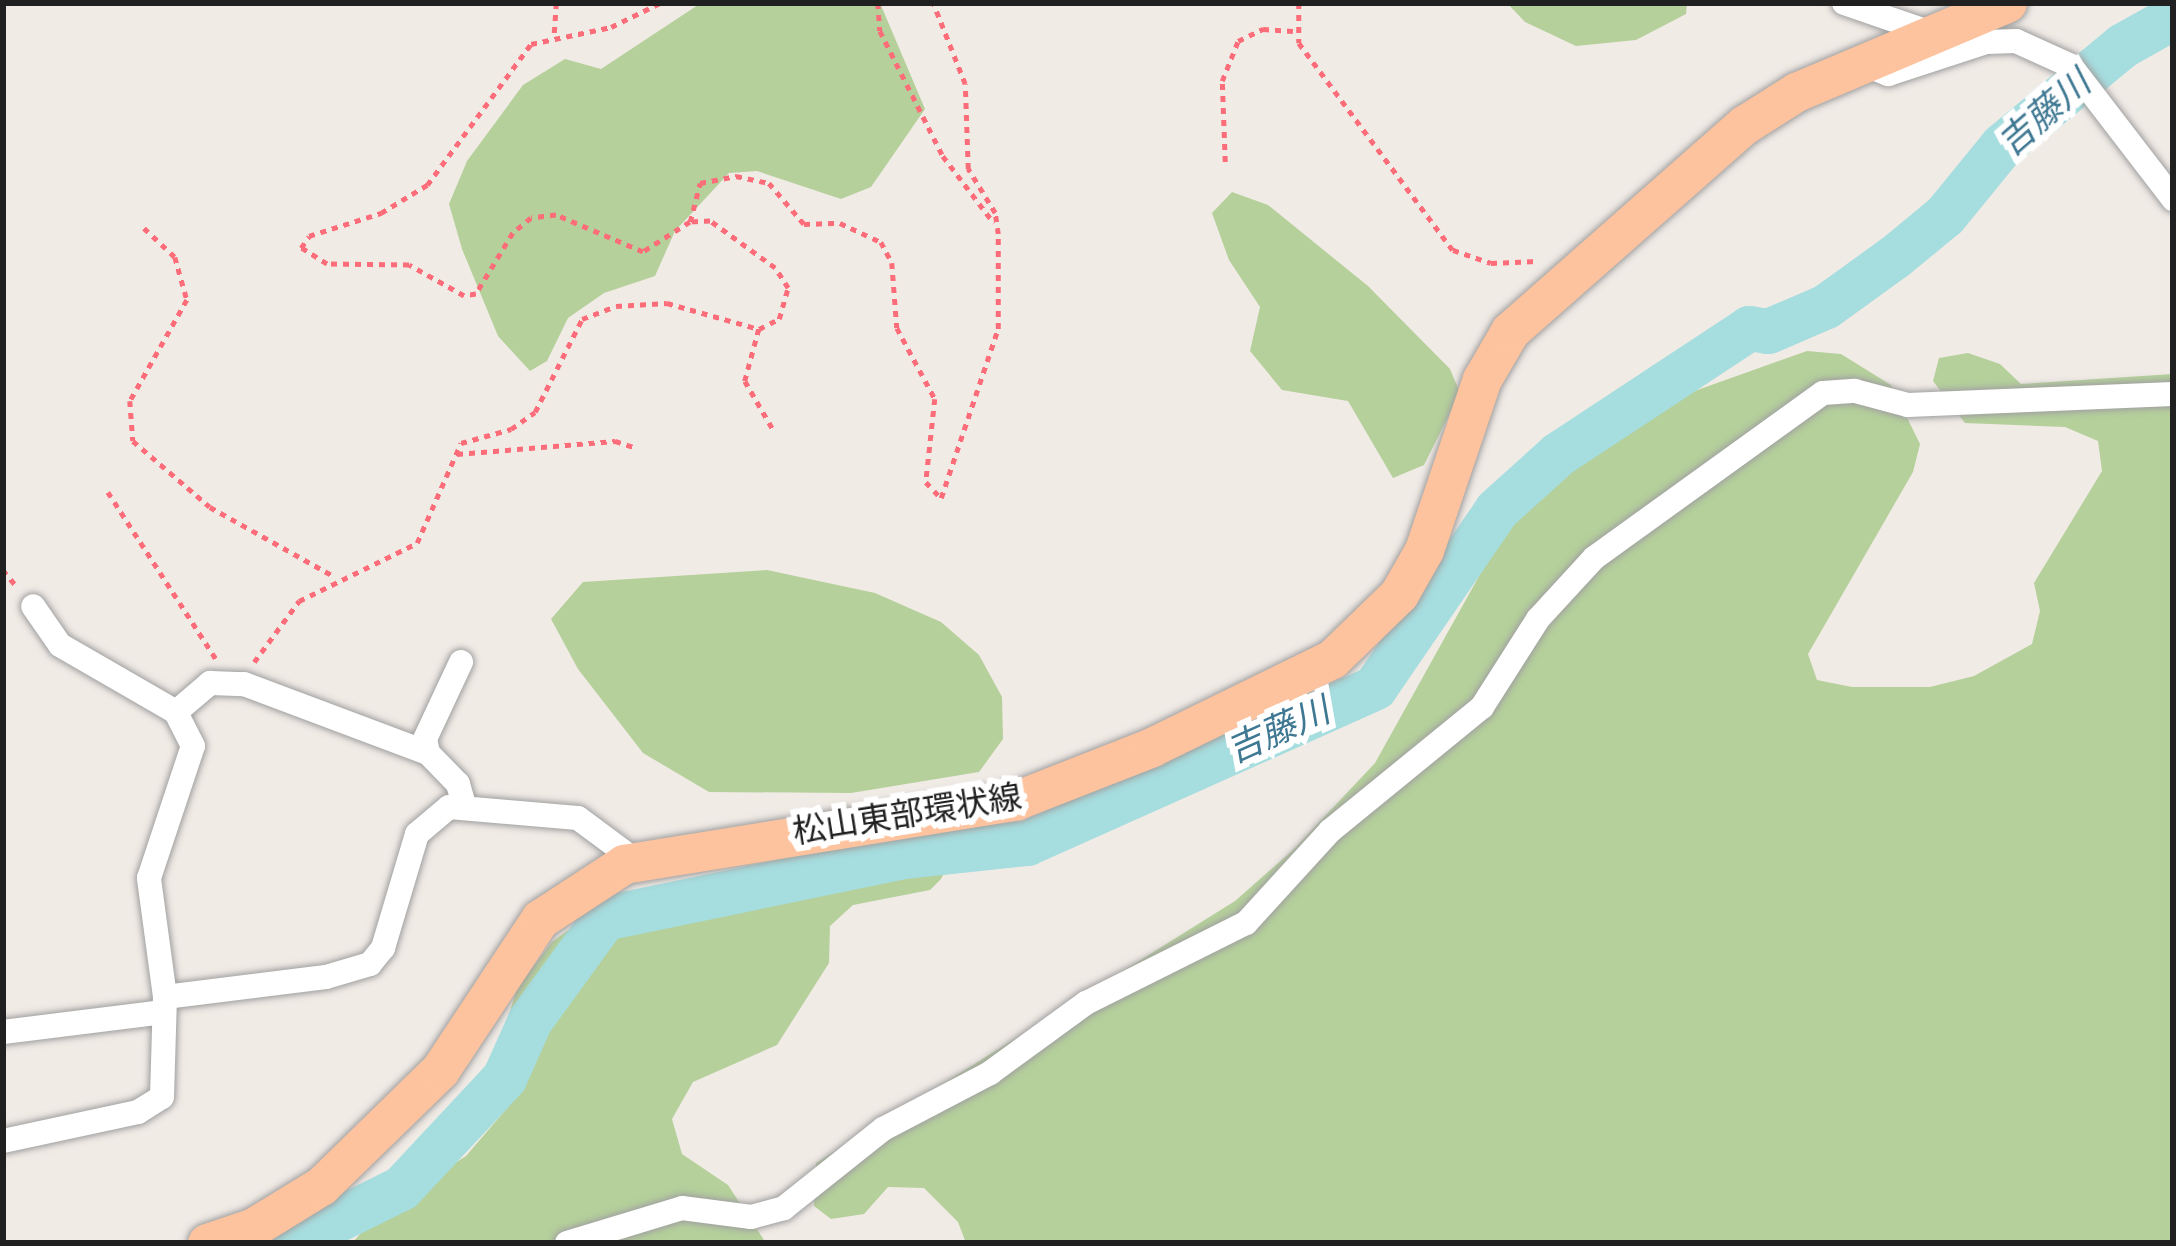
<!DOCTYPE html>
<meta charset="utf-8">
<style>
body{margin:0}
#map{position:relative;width:2176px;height:1246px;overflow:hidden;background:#f1ebe6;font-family:Rubik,"Noto Sans JP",sans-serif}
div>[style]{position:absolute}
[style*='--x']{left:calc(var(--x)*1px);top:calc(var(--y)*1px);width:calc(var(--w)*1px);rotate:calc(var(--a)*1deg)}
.forest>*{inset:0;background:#b5d09b}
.river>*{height:45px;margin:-22.5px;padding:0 22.5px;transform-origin:22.5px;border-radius:22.5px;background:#a6dddf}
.path>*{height:4.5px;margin-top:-2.25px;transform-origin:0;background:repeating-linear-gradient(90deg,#fc6c79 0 6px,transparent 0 12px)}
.roads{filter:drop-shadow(0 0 3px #a1a1a1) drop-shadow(0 0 3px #a1a1a1)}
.minor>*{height:24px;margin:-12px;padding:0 12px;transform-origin:12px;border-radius:12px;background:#fff}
.primary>*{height:39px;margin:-19.5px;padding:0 19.5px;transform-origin:19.5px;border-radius:19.5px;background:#fdc39f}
span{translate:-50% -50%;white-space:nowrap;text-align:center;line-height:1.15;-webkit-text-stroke:12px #fff;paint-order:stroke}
.street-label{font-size:33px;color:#202020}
.water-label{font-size:36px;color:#3f7892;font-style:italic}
.frame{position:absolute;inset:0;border:6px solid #202020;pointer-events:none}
</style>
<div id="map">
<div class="forest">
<div style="clip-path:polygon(701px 3px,880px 3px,925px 109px,871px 187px,841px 199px,757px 171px,729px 173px,675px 231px,655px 276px,604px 293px,568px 318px,547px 361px,530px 371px,498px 336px,462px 249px,449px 204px,467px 161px,523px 85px,565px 59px,601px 69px)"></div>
<div style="clip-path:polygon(1507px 3px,1687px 3px,1686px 14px,1636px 40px,1576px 46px,1525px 22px)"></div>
<div style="clip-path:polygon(1232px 192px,1268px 205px,1368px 286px,1450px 369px,1460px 393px,1424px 465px,1393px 478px,1348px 401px,1282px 390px,1250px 351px,1260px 307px,1229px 260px,1212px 213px)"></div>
<div style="clip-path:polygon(1807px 351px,1841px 354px,1891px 385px,1920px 444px,1913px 472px,1808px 654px,1817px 680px,1852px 687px,1930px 687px,1974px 676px,2032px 644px,2040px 611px,2034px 583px,2102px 471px,2098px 441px,2065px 427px,1965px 423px,1933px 381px,1939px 358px,1968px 353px,2000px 364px,2021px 384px,2173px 374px,2173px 1243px,966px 1243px,958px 1222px,924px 1188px,888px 1187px,864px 1214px,831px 1219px,814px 1206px,816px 1163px,1235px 901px,1294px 849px,1375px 763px,1483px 569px,1535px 495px,1689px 393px)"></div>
<div style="clip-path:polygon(767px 570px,875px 593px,941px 622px,979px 655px,1002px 697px,1003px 739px,979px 772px,851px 793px,709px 792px,643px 753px,578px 669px,551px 619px,583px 582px)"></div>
<div style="clip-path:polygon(901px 836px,946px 847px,952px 858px,941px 879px,930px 890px,853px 905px,830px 926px,829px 963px,777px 1045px,693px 1082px,672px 1119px,682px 1154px,728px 1185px,766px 1243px,352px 1243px,380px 1212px,466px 1156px,508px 1107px,524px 1071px,502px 1038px,517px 988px,552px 942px,583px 919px,650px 898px,738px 885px)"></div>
</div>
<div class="river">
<div style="--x:290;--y:1243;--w:124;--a:-26.4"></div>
<div style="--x:401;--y:1188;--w:151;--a:-46.9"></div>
<div style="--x:504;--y:1078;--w:64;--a:-65.9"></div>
<div style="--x:530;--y:1020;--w:126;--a:-54"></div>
<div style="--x:604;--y:918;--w:305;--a:-11.7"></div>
<div style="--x:903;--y:856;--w:125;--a:-6"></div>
<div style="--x:1027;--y:843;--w:381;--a:-24.1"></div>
<div style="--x:1375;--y:687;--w:214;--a:-55.6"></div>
<div style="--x:1496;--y:510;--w:84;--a:-42.1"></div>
<div style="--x:1558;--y:454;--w:229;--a:-33.4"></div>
<div style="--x:1749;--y:328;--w:19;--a:9"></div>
<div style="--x:1768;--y:331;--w:63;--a:-23.3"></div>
<div style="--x:1826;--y:306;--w:84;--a:-35.8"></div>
<div style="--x:1894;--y:257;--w:66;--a:-39.5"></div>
<div style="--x:1945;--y:215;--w:90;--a:-50.8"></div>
<div style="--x:2002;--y:145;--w:157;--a:-39.6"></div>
<div style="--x:2123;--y:45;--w:57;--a:-29.2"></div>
</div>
<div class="path">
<div style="--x:878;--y:3;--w:28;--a:86"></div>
<div style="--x:880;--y:31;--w:140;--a:63.3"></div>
<div style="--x:943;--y:156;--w:84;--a:52.7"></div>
<div style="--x:1299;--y:3;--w:40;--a:90"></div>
<div style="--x:1299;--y:43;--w:258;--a:53.4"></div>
<div style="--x:1453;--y:250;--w:40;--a:18.9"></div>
<div style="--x:1491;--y:263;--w:47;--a:-2.4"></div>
<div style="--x:554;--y:33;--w:30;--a:-86"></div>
<div style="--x:1225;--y:162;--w:81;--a:-92.1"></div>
<div style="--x:1222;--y:81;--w:43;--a:-68.2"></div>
<div style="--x:1238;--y:41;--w:28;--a:-26"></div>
<div style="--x:1263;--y:29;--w:30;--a:4"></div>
<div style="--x:690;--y:222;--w:40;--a:-75.6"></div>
<div style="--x:700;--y:183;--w:37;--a:-11"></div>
<div style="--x:736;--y:176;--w:34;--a:12"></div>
<div style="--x:769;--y:183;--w:54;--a:49.5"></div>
<div style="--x:804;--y:224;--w:36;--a:-2"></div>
<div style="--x:840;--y:223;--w:45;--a:24.9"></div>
<div style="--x:881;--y:242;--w:24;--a:62"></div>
<div style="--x:892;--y:263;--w:65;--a:85.6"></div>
<div style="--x:897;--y:328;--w:81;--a:61.8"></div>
<div style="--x:935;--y:399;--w:83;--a:96.2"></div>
<div style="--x:926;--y:482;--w:22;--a:47"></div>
<div style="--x:941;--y:498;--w:178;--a:-71.4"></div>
<div style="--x:998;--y:329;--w:95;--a:-90"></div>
<div style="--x:998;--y:234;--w:21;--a:-98"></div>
<div style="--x:995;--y:213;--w:52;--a:-121.5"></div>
<div style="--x:968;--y:169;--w:85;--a:-92"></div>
<div style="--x:965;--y:84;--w:87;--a:-111.6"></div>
<div style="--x:144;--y:228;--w:42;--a:43.1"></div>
<div style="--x:175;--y:257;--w:45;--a:74.4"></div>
<div style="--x:187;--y:300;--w:116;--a:119.4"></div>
<div style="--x:130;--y:401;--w:40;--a:85.7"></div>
<div style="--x:133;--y:441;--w:101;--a:40.6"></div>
<div style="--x:210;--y:507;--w:143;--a:29.2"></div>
<div style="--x:759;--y:329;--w:54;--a:105.1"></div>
<div style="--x:745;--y:381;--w:58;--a:59.9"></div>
<div style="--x:457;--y:454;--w:159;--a:-4.7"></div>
<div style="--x:615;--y:441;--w:20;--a:18"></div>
<div style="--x:108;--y:492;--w:199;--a:57.1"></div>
<div style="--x:3;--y:570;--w:23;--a:50"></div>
<div style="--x:254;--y:662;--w:76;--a:-53.6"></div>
<div style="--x:299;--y:601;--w:131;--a:-26.2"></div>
<div style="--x:417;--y:543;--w:109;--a:-66.3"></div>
<div style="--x:461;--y:443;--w:52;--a:-15.6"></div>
<div style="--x:511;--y:429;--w:29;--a:-35"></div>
<div style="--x:535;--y:412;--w:104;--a:-63.2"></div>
<div style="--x:582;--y:319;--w:36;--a:-21"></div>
<div style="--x:616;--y:306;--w:51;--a:-3.4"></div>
<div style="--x:667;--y:303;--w:96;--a:15.8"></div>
<div style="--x:759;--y:329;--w:22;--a:-27"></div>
<div style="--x:779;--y:319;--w:32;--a:-74"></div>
<div style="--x:788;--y:288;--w:24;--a:-123"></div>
<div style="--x:775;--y:268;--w:80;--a:-144.1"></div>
<div style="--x:710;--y:221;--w:20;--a:177"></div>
<div style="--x:690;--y:222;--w:56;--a:147.4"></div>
<div style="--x:643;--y:252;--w:95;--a:-157"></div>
<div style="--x:556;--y:215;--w:25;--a:173"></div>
<div style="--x:531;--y:218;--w:23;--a:140"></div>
<div style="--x:513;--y:233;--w:71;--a:121.2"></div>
<div style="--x:476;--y:294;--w:12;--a:171"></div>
<div style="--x:464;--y:296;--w:63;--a:-150.6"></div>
<div style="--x:409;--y:265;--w:82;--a:-179.3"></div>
<div style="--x:327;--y:264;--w:31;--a:-148"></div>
<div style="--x:301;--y:248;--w:14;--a:-56"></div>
<div style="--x:309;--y:236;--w:76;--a:-17.7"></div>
<div style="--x:381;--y:213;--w:54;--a:-31.3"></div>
<div style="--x:427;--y:185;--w:175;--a:-53.6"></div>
<div style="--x:531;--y:44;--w:82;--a:-12"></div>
<div style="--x:611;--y:27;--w:55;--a:-26.1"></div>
</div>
<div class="roads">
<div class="minor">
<div style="--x:1844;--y:3;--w:92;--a:19"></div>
<div style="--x:1868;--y:66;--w:22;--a:22"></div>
<div style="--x:1888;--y:74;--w:103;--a:-18.1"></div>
<div style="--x:1986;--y:42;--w:30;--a:-2"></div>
<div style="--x:2016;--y:41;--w:60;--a:24.4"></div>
<div style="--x:2071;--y:66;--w:168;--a:52.5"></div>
<div style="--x:176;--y:712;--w:45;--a:-40.5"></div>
<div style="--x:210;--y:683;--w:34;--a:2"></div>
<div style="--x:244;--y:684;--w:197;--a:20.6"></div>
<div style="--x:428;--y:753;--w:43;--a:45.9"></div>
<div style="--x:458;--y:784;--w:25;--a:74"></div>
<div style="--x:428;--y:753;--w:14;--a:-102"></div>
<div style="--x:425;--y:739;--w:85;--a:-64.9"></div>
<div style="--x:165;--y:997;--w:162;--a:-7.1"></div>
<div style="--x:326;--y:977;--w:46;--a:-16.5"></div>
<div style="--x:370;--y:964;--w:21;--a:-51"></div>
<div style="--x:383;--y:948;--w:119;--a:-73.4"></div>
<div style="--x:417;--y:834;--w:42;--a:-40.2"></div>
<div style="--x:449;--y:807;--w:129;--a:4.9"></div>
<div style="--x:578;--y:818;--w:72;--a:36.6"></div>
<div style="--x:3;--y:1032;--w:162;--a:-7.1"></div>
<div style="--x:3;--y:1141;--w:138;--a:-12.1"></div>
<div style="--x:138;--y:1112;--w:28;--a:-32"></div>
<div style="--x:162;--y:1097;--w:100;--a:-88.3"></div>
<div style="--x:165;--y:997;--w:120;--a:-97.7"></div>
<div style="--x:149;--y:878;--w:139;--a:-71.6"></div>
<div style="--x:193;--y:746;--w:38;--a:-117"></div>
<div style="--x:176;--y:712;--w:134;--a:-150"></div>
<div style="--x:60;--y:645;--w:47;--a:-124.7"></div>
<div style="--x:567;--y:1243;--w:120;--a:-16.9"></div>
<div style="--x:682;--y:1208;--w:70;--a:7.4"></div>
<div style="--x:751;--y:1217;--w:34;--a:-15"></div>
<div style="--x:784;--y:1208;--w:127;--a:-38.6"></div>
<div style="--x:883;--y:1129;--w:121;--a:-27.6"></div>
<div style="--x:990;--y:1073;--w:119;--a:-36.1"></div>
<div style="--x:1086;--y:1003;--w:179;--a:-26.6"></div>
<div style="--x:1246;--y:923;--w:125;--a:-47.6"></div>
<div style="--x:1330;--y:831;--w:196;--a:-39.2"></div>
<div style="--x:1482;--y:707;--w:104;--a:-57.5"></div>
<div style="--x:1538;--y:619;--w:83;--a:-47.4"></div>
<div style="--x:1594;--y:558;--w:282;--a:-35.8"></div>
<div style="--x:1823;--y:393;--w:32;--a:-4"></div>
<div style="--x:1855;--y:391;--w:55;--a:14.8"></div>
<div style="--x:1908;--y:405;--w:265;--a:-2.4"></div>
</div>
<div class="primary">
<div style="--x:207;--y:1243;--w:50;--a:-18.8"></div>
<div style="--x:254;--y:1227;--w:79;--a:-31.5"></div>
<div style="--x:321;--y:1186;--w:166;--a:-44.3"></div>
<div style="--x:440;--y:1070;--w:181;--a:-56.5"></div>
<div style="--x:540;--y:919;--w:100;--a:-33.2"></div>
<div style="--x:624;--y:864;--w:398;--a:-9.2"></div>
<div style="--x:1017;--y:800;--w:145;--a:-21.4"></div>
<div style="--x:1152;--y:747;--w:200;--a:-26.1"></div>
<div style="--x:1332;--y:659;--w:93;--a:-44.1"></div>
<div style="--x:1399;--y:594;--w:51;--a:-60.4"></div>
<div style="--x:1424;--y:550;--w:181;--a:-71.3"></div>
<div style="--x:1482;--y:379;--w:56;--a:-59.7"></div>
<div style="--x:1510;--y:331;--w:312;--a:-41.4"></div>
<div style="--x:1744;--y:125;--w:62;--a:-32.4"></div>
<div style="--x:1796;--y:92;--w:229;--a:-22.9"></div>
</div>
</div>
<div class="street-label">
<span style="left:907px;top:814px;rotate:-9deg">松山東部環状線</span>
</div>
<div class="water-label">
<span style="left:2044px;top:113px;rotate:-41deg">吉藤川</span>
<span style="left:1278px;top:730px;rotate:-24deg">吉藤川</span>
</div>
<div class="frame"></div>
</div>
